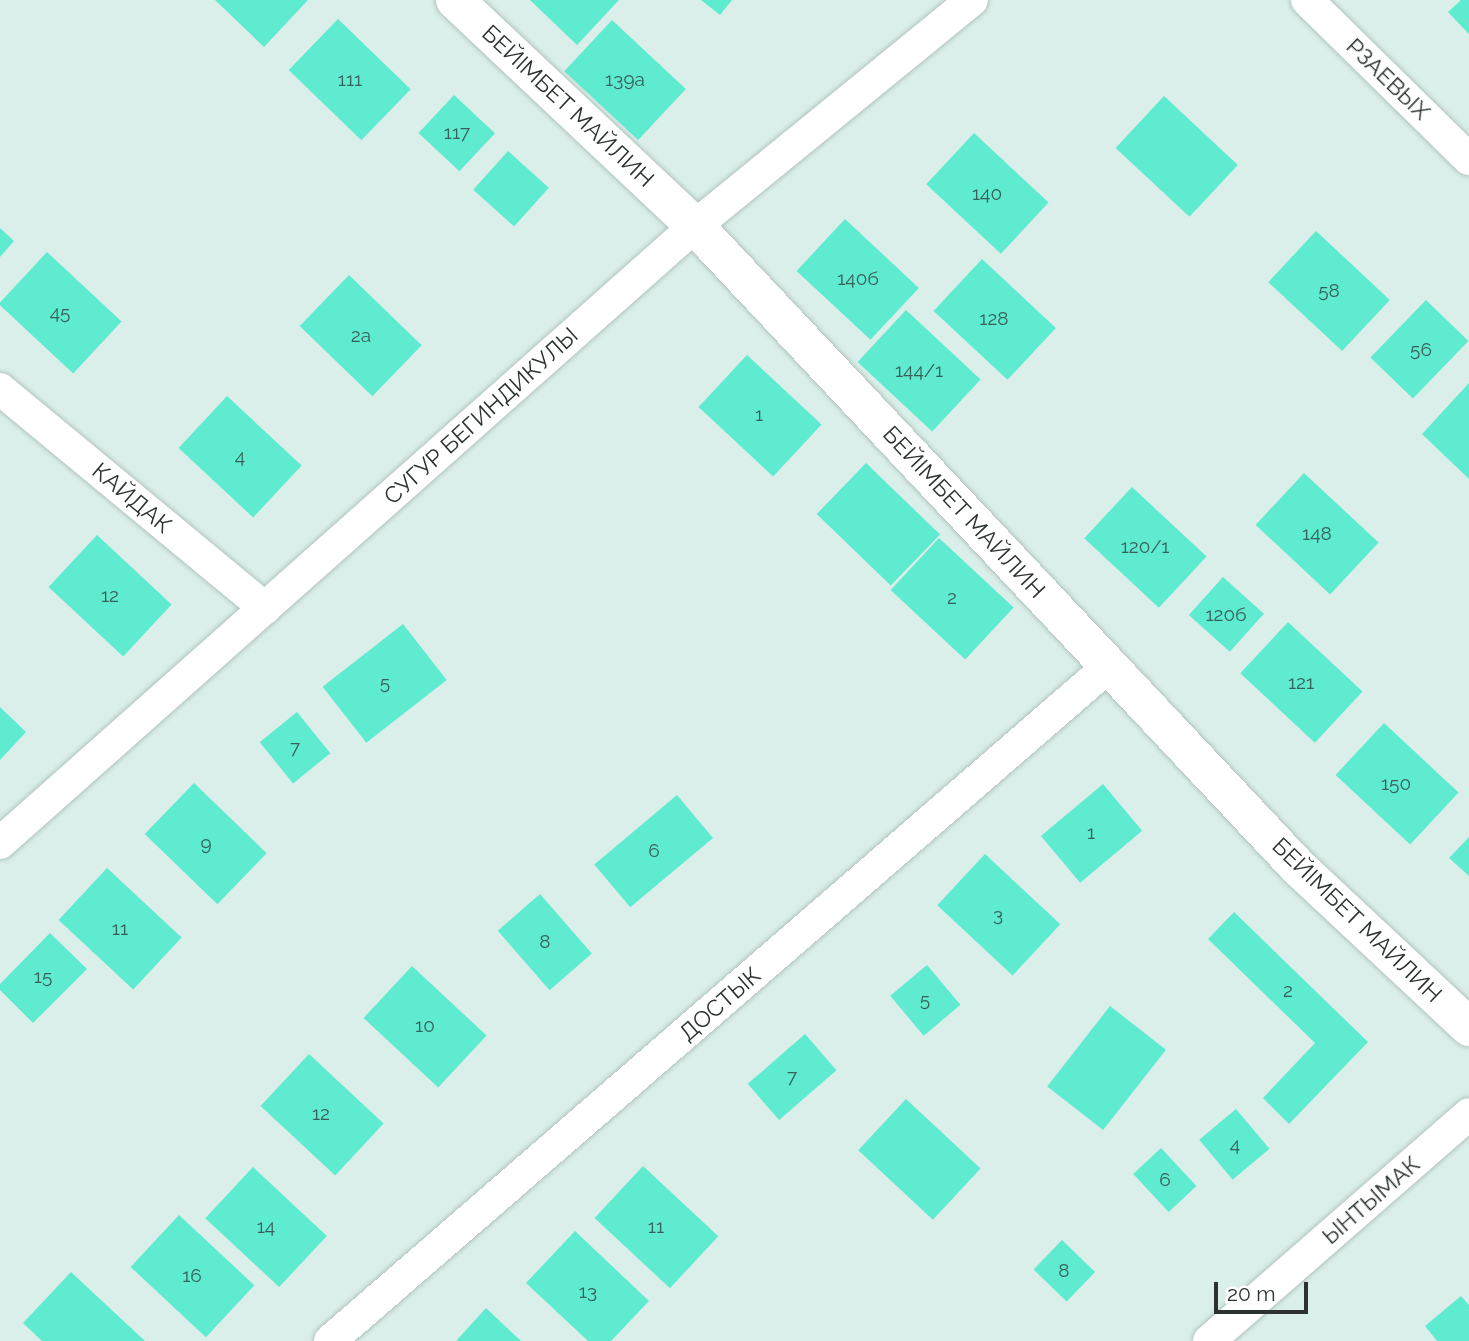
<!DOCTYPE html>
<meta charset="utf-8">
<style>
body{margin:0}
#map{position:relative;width:1469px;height:1341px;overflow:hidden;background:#dbefea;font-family:Raleway,sans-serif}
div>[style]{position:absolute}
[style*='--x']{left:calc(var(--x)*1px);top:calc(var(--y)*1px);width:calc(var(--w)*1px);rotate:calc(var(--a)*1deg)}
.building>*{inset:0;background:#5febd0;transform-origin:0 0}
.roads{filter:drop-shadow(0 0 2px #b1c4bf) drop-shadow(0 0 2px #b1c4bf)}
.street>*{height:32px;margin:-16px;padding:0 16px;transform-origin:16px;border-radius:16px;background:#fff}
.secondary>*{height:38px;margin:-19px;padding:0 19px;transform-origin:19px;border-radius:19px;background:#fff}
span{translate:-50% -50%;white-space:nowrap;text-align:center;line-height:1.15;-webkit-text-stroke:6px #fff;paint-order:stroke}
.number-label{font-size:19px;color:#386058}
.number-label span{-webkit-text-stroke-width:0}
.street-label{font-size:23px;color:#2b3230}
.scale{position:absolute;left:1214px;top:1282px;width:94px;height:32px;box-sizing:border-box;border:4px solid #2b3230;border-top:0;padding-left:9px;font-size:21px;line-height:24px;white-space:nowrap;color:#2b3230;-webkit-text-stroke:5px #fff;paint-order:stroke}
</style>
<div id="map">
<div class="building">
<div style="clip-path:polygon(215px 0,308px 0,264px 47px)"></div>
<div style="clip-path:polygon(530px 0,619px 0,577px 45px)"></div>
<div style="clip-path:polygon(701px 0,732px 0,720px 15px)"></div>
<div style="clip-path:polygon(1461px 0,1469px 0,1469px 34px,1448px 12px)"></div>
<div style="left:338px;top:19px;width:101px;height:71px;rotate:44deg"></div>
<div style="left:612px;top:20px;width:101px;height:70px;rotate:43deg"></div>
<div style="left:454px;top:95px;width:56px;height:52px;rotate:43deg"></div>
<div style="left:1164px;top:96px;width:101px;height:71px;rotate:43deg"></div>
<div style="left:974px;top:133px;width:102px;height:70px;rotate:43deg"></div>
<div style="left:508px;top:151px;width:55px;height:52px;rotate:42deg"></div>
<div style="left:845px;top:219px;width:101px;height:71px;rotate:43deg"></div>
<div style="clip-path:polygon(0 228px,14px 241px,0 257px)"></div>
<div style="left:1316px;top:231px;width:101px;height:70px;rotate:43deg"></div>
<div style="left:47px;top:252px;width:102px;height:71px;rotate:43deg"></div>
<div style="left:982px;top:259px;width:101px;height:71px;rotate:43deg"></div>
<div style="left:349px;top:275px;width:101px;height:71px;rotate:44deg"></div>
<div style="left:1426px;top:300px;width:59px;height:80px;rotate:44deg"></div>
<div style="left:906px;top:310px;width:102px;height:71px;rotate:43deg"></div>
<div style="left:747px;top:355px;width:102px;height:71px;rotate:43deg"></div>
<div style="clip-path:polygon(1469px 383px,1469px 479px,1422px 434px)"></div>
<div style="left:227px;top:396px;width:102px;height:71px;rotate:43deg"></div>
<div style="left:866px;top:463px;width:103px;height:71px;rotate:44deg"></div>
<div style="left:1304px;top:473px;width:102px;height:71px;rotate:43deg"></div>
<div style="left:1132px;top:487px;width:102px;height:70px;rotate:43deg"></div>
<div style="left:97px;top:535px;width:102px;height:71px;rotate:43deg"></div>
<div style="left:939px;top:538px;width:102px;height:71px;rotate:43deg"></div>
<div style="left:1223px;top:577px;width:55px;height:51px;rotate:42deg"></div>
<div style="left:1288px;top:622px;width:102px;height:70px;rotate:43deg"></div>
<div style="left:403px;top:624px;width:71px;height:102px;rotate:52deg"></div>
<div style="clip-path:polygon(0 707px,26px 732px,0 760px)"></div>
<div style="left:297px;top:712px;width:53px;height:48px;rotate:51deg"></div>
<div style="left:1384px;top:723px;width:102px;height:71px;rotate:43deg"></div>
<div style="left:194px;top:783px;width:101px;height:71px;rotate:44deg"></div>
<div style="left:1103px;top:784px;width:61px;height:81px;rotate:50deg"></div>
<div style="left:677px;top:795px;width:56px;height:108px;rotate:50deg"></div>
<div style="clip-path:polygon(1469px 837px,1469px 876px,1449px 858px)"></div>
<div style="left:985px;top:854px;width:103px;height:70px;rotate:43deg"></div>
<div style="left:107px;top:868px;width:102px;height:71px;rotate:43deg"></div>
<div style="left:540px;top:894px;width:79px;height:56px;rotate:49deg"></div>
<div style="clip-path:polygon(1234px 912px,1368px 1042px,1289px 1124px,1263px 1098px,1315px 1043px,1208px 939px)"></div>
<div style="clip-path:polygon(50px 933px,87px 969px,33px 1023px,0 990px,0 984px)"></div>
<div style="left:927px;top:965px;width:52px;height:48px;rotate:50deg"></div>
<div style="left:412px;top:966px;width:102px;height:71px;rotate:43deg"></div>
<div style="left:1110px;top:1006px;width:71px;height:102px;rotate:38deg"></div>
<div style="left:805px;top:1034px;width:48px;height:76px;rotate:49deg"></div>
<div style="left:309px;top:1054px;width:102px;height:71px;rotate:43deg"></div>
<div style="left:906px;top:1099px;width:102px;height:70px;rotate:43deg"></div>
<div style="left:1236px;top:1109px;width:52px;height:48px;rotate:50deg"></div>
<div style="left:1161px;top:1148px;width:52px;height:38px;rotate:47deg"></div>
<div style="left:643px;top:1166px;width:103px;height:71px;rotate:43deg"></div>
<div style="left:253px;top:1167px;width:101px;height:70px;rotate:43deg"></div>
<div style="left:179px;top:1215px;width:103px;height:71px;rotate:43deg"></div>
<div style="clip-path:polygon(575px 1231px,649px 1301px,611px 1341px,588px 1341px,526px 1283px)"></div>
<div style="left:1062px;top:1240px;width:46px;height:41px;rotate:44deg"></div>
<div style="clip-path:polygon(71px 1272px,145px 1341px,42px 1341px,23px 1323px)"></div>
<div style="clip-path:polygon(1461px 1296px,1469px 1305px,1469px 1341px,1437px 1341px,1425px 1326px)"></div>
<div style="clip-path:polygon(486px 1308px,521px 1341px,456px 1341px)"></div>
</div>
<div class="roads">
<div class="street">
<div style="--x:1307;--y:0;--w:227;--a:44.5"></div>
<div style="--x:0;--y:389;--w:344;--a:39.6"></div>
<div style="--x:0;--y:843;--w:929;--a:-41.6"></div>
<div style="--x:695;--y:226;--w:357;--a:-39.2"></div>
<div style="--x:330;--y:1341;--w:1031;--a:-40.91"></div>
<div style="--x:1209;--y:1341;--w:345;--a:-41.1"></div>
</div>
<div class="secondary">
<div style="--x:455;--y:0;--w:330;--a:43.3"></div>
<div style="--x:695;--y:226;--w:879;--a:46.75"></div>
<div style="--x:1297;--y:866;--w:236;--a:43.1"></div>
</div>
</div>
<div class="number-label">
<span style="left:350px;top:80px">111</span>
<span style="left:625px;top:80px">139а</span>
<span style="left:457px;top:133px">117</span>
<span style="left:987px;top:194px">140</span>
<span style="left:858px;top:279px">140б</span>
<span style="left:1329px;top:291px">58</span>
<span style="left:60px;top:313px">45</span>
<span style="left:994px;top:319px">128</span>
<span style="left:361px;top:336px">2а</span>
<span style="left:1421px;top:350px">56</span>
<span style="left:919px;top:371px">144/1</span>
<span style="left:759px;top:415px">1</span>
<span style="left:240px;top:457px">4</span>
<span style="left:1317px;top:534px">148</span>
<span style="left:1145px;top:547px">120/1</span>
<span style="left:110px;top:596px">12</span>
<span style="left:952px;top:598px">2</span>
<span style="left:1226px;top:615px">120б</span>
<span style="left:385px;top:683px">5</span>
<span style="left:1301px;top:683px">121</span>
<span style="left:295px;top:748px">7</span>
<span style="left:1396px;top:784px">150</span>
<span style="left:1091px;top:833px">1</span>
<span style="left:206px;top:844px">9</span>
<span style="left:654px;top:851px">6</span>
<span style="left:998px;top:915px">3</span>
<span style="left:120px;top:929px">11</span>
<span style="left:545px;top:942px">8</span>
<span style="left:43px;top:977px">15</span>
<span style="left:1288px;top:991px">2</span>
<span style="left:925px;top:1000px">5</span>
<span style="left:425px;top:1026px">10</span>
<span style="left:792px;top:1077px">7</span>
<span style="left:321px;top:1114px">12</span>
<span style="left:1235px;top:1145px">4</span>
<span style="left:1165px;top:1180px">6</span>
<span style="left:266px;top:1227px">14</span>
<span style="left:656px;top:1227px">11</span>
<span style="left:1064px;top:1271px">8</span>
<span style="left:192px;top:1276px">16</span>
<span style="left:588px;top:1292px">13</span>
</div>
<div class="street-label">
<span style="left:1388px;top:79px;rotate:44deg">РЗАЕВЫХ</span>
<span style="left:568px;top:106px;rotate:43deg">БЕЙІМБЕТ МАЙЛИН</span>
<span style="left:481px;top:416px;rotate:-42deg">СУГУР БЕГИНДИКУЛЫ</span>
<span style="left:132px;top:498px;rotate:40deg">КАЙДАК</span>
<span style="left:964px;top:512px;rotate:47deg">БЕЙІМБЕТ МАЙЛИН</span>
<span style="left:1357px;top:920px;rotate:44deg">БЕЙІМБЕТ МАЙЛИН</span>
<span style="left:720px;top:1004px;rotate:-41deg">ДОСТЫК</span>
<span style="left:1371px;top:1200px;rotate:-41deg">ЫНТЫМАК</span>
</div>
<div class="scale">20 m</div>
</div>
